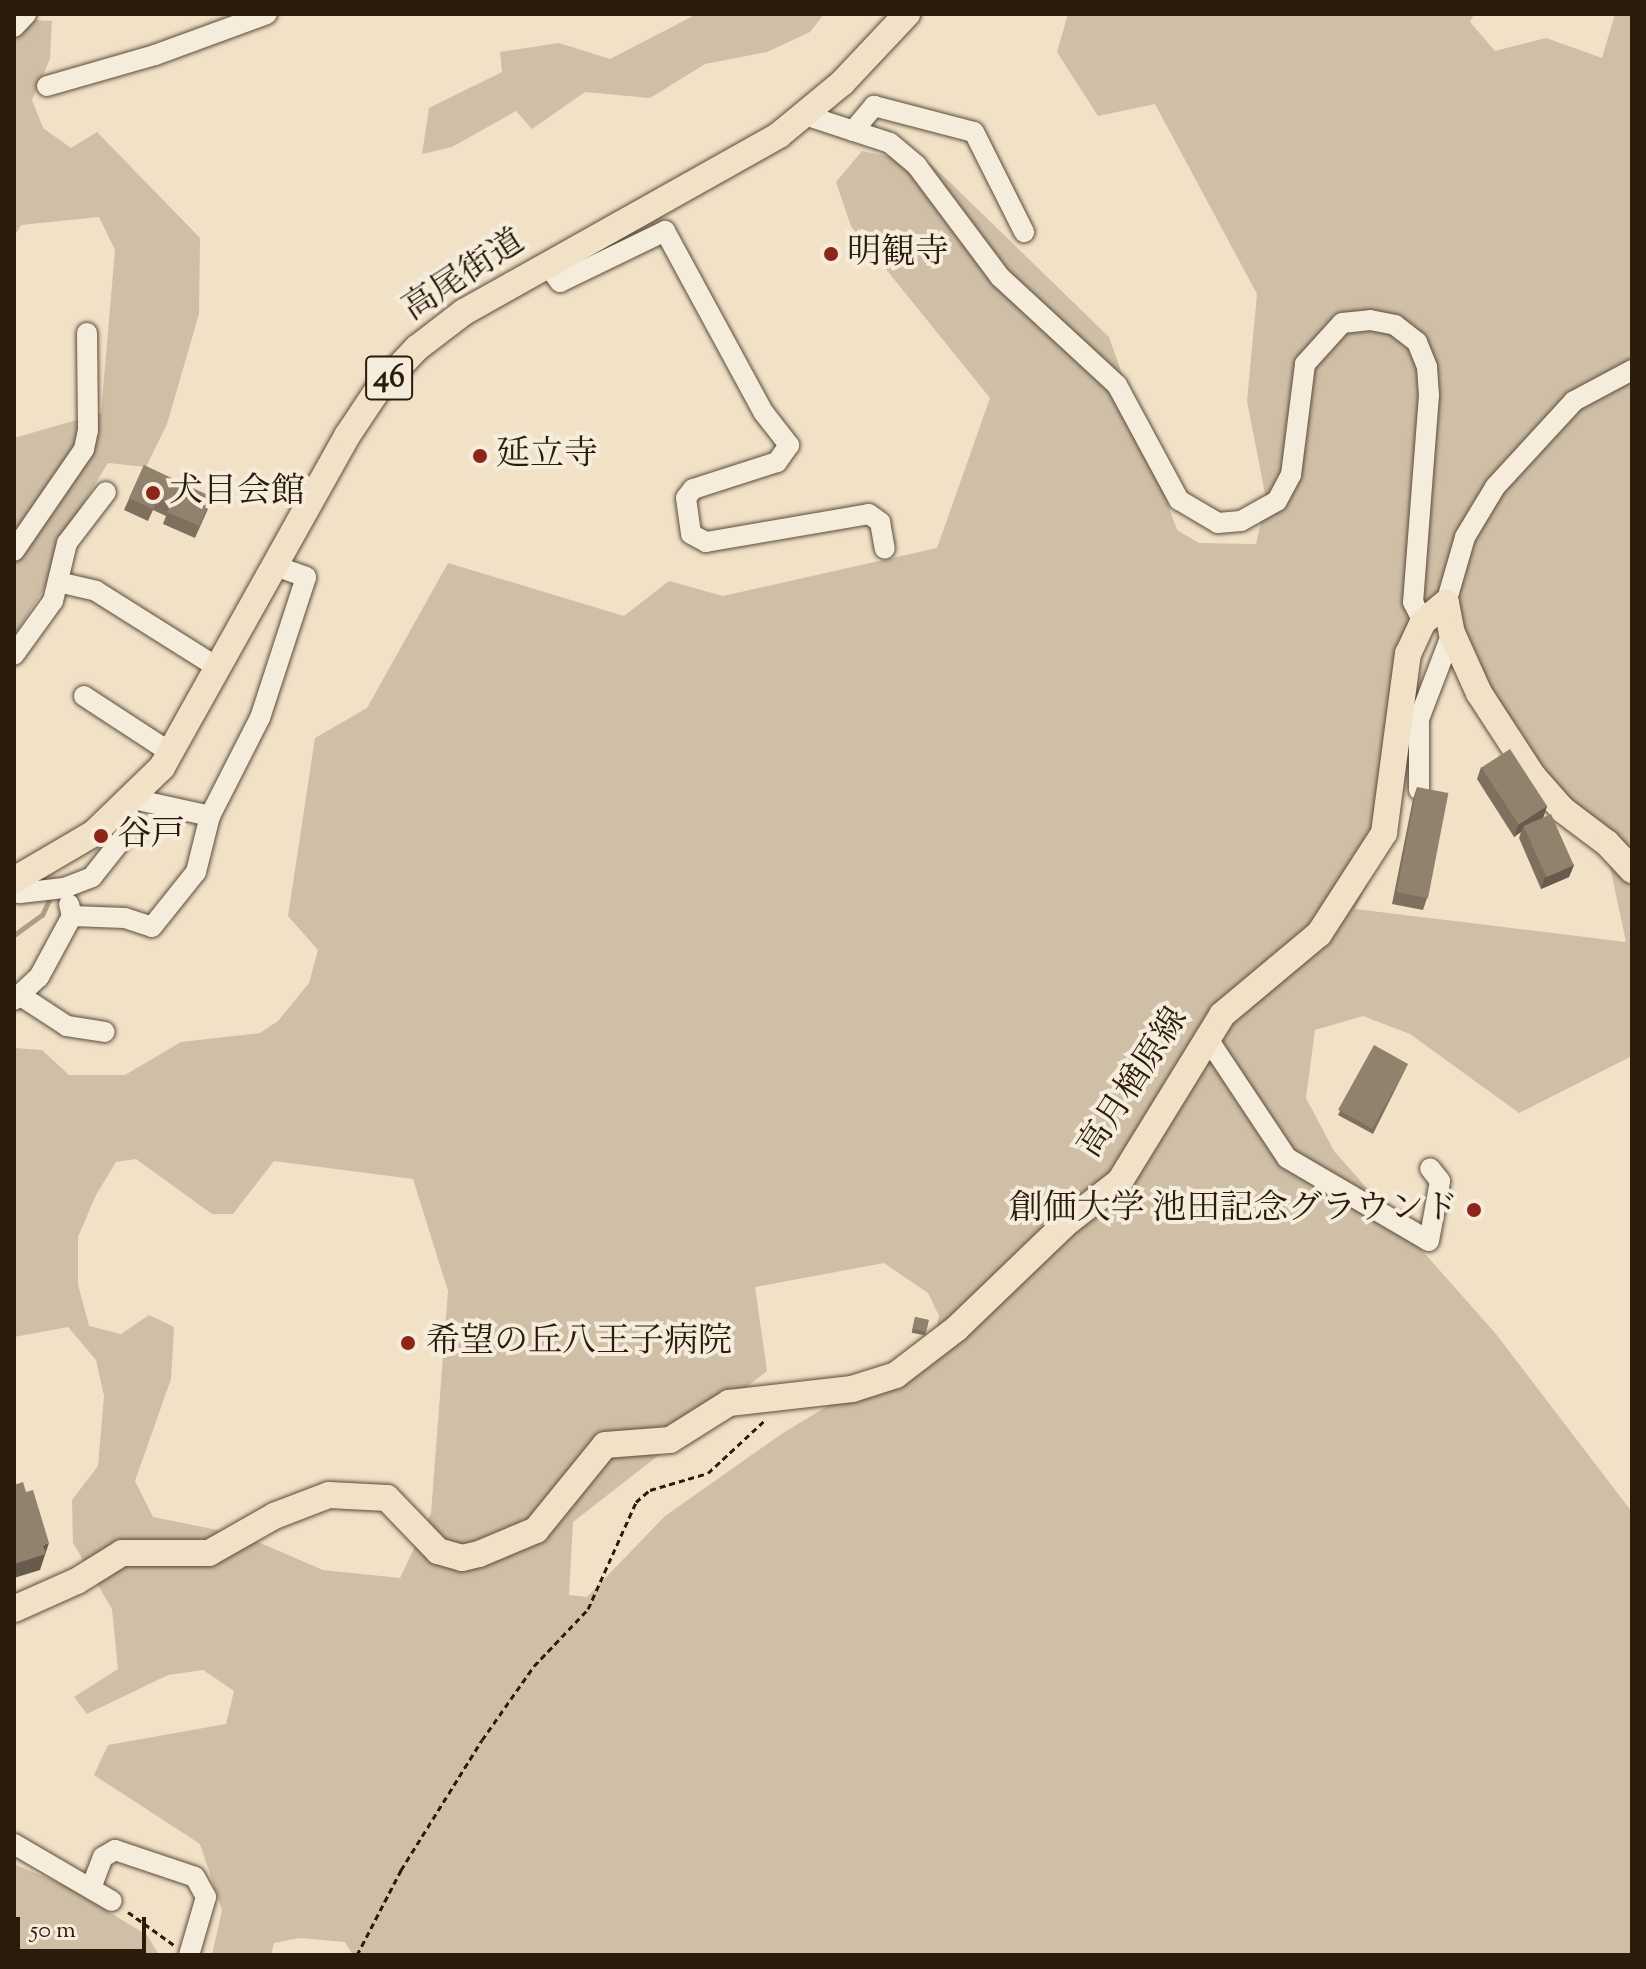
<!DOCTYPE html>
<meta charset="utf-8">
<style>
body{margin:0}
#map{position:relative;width:1646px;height:1969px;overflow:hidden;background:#f0e1c7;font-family:"Sorts Mill Goudy","Noto Serif JP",serif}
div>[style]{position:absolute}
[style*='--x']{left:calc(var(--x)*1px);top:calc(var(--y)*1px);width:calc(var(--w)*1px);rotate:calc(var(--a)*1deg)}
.green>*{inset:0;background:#cfbfa7}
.stream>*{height:5px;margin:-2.5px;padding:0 2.5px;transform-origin:2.5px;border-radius:2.5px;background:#ad9e87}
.path>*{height:3px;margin-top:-1.5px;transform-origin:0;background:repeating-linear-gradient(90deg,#2b1b0b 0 6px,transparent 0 10px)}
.roads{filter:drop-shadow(0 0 2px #5c4c3a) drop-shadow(0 0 2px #5c4c3a)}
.minor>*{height:20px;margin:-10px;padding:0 10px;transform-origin:10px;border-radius:10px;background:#f5ecdb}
.major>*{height:26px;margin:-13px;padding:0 13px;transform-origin:13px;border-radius:13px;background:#f0e1c7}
.wall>*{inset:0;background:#7d705e;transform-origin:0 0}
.shaded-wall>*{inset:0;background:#665b4c}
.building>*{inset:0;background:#91826d;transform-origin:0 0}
.dots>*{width:22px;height:22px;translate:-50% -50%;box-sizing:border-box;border:4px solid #f5ecdb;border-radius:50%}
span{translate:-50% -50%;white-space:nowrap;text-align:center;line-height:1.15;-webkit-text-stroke:8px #f5ecdb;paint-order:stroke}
.shield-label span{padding:2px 6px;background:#f5ecdb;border:2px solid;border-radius:6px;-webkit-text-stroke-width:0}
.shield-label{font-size:32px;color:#2b1b0b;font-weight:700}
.poi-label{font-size:34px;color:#2b1b0b}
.left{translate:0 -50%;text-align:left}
.right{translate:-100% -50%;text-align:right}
.street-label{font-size:34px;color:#2b1b0b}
.frame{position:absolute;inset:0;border:16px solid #2b1b0b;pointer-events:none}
.scale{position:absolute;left:16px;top:1917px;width:130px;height:36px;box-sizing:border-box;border:4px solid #2b1b0b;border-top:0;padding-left:10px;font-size:24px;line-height:28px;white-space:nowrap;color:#2b1b0b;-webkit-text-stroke:6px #f5ecdb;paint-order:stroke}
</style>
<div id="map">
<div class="green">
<div style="clip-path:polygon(697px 14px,824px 14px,810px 32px,767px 52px,705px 64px,650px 98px,585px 92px,532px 129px,516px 111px,452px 147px,422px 154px,429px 108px,502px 72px,500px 52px,559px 43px,610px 59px)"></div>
<div style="clip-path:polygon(evenodd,1068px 14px,1474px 14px,1470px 22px,1495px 51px,1546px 38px,1602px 58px,1615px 14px,1632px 14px,1632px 1056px,1519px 1113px,1410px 1034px,1363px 1016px,1315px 1030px,1306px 1098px,1334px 1151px,1496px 1334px,1632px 1512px,1632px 1955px,353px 1955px,345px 1942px,299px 1938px,274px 1943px,271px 1955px,212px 1955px,222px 1910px,200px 1844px,94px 1775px,108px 1745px,226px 1724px,234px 1691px,203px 1670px,168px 1675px,87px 1714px,74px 1697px,118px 1669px,112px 1609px,73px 1543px,72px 1500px,98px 1466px,104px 1396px,96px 1360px,68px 1327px,14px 1337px,14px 1048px,42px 1050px,69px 1075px,125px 1075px,181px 1042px,260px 1033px,278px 1021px,309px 983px,318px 950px,288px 916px,315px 738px,367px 708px,448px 563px,624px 616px,669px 581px,723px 596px,937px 548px,990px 398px,851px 226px,836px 182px,862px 151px,932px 165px,1109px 337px,1177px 530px,1199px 543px,1256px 544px,1266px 499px,1247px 401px,1257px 294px,1155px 104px,1098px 116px,1057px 52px,1068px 14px,1440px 616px,1487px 713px,1609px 862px,1626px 942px,1355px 909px,1398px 824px,1418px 664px,1440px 616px,1068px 14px,136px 1159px,212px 1214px,233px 1214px,274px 1161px,413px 1179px,448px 1291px,431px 1513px,400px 1578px,323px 1570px,242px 1535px,153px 1517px,135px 1481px,171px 1379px,174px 1327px,149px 1315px,121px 1334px,89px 1326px,78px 1284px,78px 1237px,96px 1195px,116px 1162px,136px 1159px,1068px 14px,884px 1263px,928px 1293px,939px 1316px,930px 1360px,859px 1387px,783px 1433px,665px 1516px,587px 1597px,569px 1595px,573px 1522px,767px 1371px,755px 1287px,884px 1263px)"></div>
<div style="clip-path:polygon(19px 19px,52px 21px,50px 59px,32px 100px,43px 128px,71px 148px,97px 132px,200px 238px,199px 314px,167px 424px,146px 467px,108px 463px,62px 538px,54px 573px,14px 636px,14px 438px,101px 413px,115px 250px,99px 217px,21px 225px,14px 237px,14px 26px)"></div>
<div style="clip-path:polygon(14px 1864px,64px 1885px,147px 1935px,159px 1955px,14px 1955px)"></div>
</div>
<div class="stream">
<div style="--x:14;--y:935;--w:34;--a:-36"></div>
<div style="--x:42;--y:915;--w:19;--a:-65"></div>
</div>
<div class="path">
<div style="--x:128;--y:1912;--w:57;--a:35.7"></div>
<div style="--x:357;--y:1955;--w:96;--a:-62.6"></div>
<div style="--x:401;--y:1870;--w:153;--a:-58.1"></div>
<div style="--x:482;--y:1740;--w:90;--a:-54.9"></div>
<div style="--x:534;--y:1666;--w:79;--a:-46.5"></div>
<div style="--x:588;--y:1609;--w:117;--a:-65.8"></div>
<div style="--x:636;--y:1502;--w:18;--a:-41"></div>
<div style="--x:650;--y:1490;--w:60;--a:-16.3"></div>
<div style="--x:708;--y:1473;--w:76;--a:-42.9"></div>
</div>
<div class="roads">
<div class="minor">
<div style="--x:14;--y:27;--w:18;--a:-47"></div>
<div style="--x:47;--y:86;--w:112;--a:-16"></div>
<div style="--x:155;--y:55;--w:119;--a:-20.1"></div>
<div style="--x:805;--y:115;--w:89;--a:18.2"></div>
<div style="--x:890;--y:143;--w:35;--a:40"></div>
<div style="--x:917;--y:166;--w:139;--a:53.2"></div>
<div style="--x:1000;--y:277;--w:159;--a:42.7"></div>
<div style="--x:1117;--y:385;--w:131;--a:61.7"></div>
<div style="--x:1179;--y:500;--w:45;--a:30.5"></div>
<div style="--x:1218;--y:523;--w:23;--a:-5"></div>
<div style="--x:1241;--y:521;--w:41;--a:-29.1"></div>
<div style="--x:1277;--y:501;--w:30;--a:-62"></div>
<div style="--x:1291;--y:475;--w:112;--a:-82.8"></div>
<div style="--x:1305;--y:364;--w:55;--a:-47.9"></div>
<div style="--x:1342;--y:323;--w:28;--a:-6"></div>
<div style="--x:1370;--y:320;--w:25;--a:11"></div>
<div style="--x:1395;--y:325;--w:28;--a:38"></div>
<div style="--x:1417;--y:342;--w:27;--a:68"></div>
<div style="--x:1427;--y:367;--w:28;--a:86"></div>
<div style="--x:1429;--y:395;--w:208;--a:94.4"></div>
<div style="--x:1413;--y:602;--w:22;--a:63"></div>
<div style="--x:853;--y:131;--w:33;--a:-50"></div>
<div style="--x:874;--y:106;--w:103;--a:14.6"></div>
<div style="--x:974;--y:132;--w:112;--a:63.4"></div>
<div style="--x:547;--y:264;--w:22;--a:54"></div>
<div style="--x:560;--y:282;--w:117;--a:-25.9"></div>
<div style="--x:665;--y:231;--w:207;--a:61.5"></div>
<div style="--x:764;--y:413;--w:41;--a:52"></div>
<div style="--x:789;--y:445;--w:21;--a:125"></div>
<div style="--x:777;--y:462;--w:88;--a:162.2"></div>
<div style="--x:693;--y:489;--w:11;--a:128"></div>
<div style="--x:686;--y:498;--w:36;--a:82"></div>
<div style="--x:691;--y:534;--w:17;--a:28"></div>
<div style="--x:706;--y:542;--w:165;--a:-9.7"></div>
<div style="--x:869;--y:514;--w:14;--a:36"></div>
<div style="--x:880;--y:522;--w:27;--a:80"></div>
<div style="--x:14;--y:551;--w:124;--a:-55.5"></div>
<div style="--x:84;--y:449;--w:19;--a:-78"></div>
<div style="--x:88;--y:430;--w:97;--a:-90.6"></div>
<div style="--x:58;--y:582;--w:39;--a:13"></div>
<div style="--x:96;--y:591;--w:146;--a:32.2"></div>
<div style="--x:1446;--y:603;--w:69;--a:-73.9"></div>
<div style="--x:1465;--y:537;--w:58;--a:-59"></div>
<div style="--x:1495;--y:487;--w:117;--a:-47.4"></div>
<div style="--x:1574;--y:401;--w:66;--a:-28.1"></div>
<div style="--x:14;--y:655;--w:67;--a:-54.2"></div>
<div style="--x:53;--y:601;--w:60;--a:-76.4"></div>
<div style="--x:67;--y:543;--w:64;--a:-52.6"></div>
<div style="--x:84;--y:696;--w:104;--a:33.2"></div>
<div style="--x:1419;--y:790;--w:71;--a:-90"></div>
<div style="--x:1419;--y:719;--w:92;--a:-69"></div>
<div style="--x:133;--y:799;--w:79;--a:12.4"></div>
<div style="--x:14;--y:888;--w:8;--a:40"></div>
<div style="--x:20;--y:893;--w:44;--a:-6.5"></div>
<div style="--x:64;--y:888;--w:30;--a:-21"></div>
<div style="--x:92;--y:877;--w:61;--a:-51.6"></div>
<div style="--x:130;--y:829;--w:24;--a:-97"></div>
<div style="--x:72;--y:916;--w:53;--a:2.2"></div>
<div style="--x:125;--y:918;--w:28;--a:18"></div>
<div style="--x:152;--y:927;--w:70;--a:-51.3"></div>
<div style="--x:196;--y:872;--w:58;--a:-76"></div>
<div style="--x:210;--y:816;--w:110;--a:-63"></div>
<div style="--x:260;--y:718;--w:148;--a:-71.9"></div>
<div style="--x:306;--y:577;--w:32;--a:-160"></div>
<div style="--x:21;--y:996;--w:55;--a:33.1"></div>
<div style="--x:67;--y:1026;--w:38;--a:9"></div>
<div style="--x:14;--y:1000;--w:34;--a:-43"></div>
<div style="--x:39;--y:977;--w:69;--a:-61.6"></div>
<div style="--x:72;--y:916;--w:12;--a:-104"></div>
<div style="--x:1206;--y:1036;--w:146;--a:56.4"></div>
<div style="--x:1287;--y:1158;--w:164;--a:30.3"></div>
<div style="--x:1429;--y:1241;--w:61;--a:-79.6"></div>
<div style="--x:1440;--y:1181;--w:16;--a:-128"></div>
<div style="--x:14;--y:1844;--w:113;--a:30.2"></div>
<div style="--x:91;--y:1888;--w:33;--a:-69"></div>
<div style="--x:103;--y:1857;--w:14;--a:-30"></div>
<div style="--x:115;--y:1850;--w:84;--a:18.6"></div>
<div style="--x:195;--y:1877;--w:23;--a:61"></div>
<div style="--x:206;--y:1897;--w:60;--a:106.3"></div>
</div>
<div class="major">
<div style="--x:14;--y:880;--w:93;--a:-30.4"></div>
<div style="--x:94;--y:833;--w:95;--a:-44.1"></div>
<div style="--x:162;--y:767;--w:379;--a:-60.8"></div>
<div style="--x:347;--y:436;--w:58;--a:-56.3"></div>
<div style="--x:379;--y:388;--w:55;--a:-46.5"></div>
<div style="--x:417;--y:348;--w:59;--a:-37.5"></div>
<div style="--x:464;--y:312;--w:361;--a:-29.3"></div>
<div style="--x:779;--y:135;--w:82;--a:-39.5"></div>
<div style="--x:842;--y:83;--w:95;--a:-46.7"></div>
<div style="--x:14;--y:1609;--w:69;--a:-24"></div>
<div style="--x:77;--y:1581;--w:53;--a:-31.9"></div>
<div style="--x:122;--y:1553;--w:87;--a:0"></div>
<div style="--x:209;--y:1553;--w:75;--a:-29.6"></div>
<div style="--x:274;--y:1516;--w:59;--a:-20.9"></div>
<div style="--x:329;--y:1495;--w:58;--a:3"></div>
<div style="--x:387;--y:1498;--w:74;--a:46.1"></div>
<div style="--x:438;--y:1551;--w:25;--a:16"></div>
<div style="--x:462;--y:1558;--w:17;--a:-13"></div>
<div style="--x:479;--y:1554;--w:62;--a:-22.8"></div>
<div style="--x:536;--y:1530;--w:109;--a:-50.9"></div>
<div style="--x:605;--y:1445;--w:65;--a:-4.4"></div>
<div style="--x:670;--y:1440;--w:70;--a:-32.1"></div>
<div style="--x:729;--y:1403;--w:124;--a:-6.5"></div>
<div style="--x:852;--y:1389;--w:46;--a:-17.7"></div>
<div style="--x:896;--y:1375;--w:76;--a:-37.5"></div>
<div style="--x:956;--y:1329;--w:151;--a:-43.9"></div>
<div style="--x:1065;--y:1224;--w:70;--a:-38"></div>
<div style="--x:1120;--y:1181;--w:195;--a:-58.4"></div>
<div style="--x:1222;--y:1015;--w:126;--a:-39.9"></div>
<div style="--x:1319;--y:934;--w:120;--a:-57.2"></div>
<div style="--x:1384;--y:833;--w:181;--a:-82.4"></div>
<div style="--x:1408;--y:654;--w:35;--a:-65"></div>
<div style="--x:1423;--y:622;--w:30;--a:-40"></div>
<div style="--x:1446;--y:603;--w:31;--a:79"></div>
<div style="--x:1452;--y:633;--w:66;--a:65.8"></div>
<div style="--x:1479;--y:693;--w:99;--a:57"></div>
<div style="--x:1533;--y:776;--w:45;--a:48.6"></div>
<div style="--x:1563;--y:810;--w:55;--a:36.9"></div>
<div style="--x:1607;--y:843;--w:37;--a:47"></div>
</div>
</div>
<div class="wall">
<div style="clip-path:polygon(144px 465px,208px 509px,195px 538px,163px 524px,166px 516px,153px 510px,148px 521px,124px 510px)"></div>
<div style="clip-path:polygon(1481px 767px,1547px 806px,1543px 818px,1574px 865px,1569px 877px,1541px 889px,1519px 838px,1521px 832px,1514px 837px,1477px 779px)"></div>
<div style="clip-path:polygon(1417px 787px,1427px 898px,1423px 910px,1392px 904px,1413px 799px)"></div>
<div style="clip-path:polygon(1406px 1068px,1373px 1134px,1338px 1115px,1340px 1111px)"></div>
<div style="left:915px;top:1317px;width:14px;height:16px;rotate:12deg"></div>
</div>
<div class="shaded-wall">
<div style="clip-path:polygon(1547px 806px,1543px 818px,1523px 826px,1521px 832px,1514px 837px,1518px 825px)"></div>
<div style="clip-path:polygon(1574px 865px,1569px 877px,1541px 889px,1545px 877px)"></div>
<div style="clip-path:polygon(49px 1543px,40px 1570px,14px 1578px,14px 1564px,43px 1545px)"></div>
</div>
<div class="building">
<div style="clip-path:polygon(144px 465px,212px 497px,199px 526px,167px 512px,171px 504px,158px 498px,153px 509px,129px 498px)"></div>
<div style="left:1510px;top:749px;width:68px;height:34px;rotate:57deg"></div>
<div style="left:1417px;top:787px;width:32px;height:107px;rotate:11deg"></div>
<div style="left:1551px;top:814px;width:56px;height:30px;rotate:66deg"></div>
<div style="left:1374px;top:1045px;width:39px;height:74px;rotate:29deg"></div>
<div style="left:915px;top:1317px;width:14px;height:12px;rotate:12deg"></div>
<div style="clip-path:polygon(23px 1482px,26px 1492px,33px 1490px,49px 1543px,43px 1545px,46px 1554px,14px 1564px,14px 1485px)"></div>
</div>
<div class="dots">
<div style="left:831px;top:254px;background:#8f2418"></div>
<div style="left:480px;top:456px;background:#8f2418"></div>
<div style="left:153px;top:493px;background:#8f2418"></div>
<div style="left:101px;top:836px;background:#8f2418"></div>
<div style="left:1474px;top:1210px;background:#8f2418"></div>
<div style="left:408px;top:1343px;background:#8f2418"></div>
</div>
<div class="shield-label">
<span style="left:389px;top:378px">46</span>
</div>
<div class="poi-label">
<span class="left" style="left:847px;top:254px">明観寺</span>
<span class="left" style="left:496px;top:456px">延立寺</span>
<span class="left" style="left:169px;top:493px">犬目会館</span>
<span class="left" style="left:117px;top:836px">谷戸</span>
<span class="right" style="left:1458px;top:1210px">創価大学 池田記念グラウンド</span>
<span class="left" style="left:426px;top:1343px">希望の丘八王子病院</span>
</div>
<div class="street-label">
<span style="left:464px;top:276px;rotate:-33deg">高尾街道</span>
<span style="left:1134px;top:1083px;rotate:-57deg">高月楢原線</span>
</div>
<div class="frame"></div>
<div class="scale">50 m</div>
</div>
